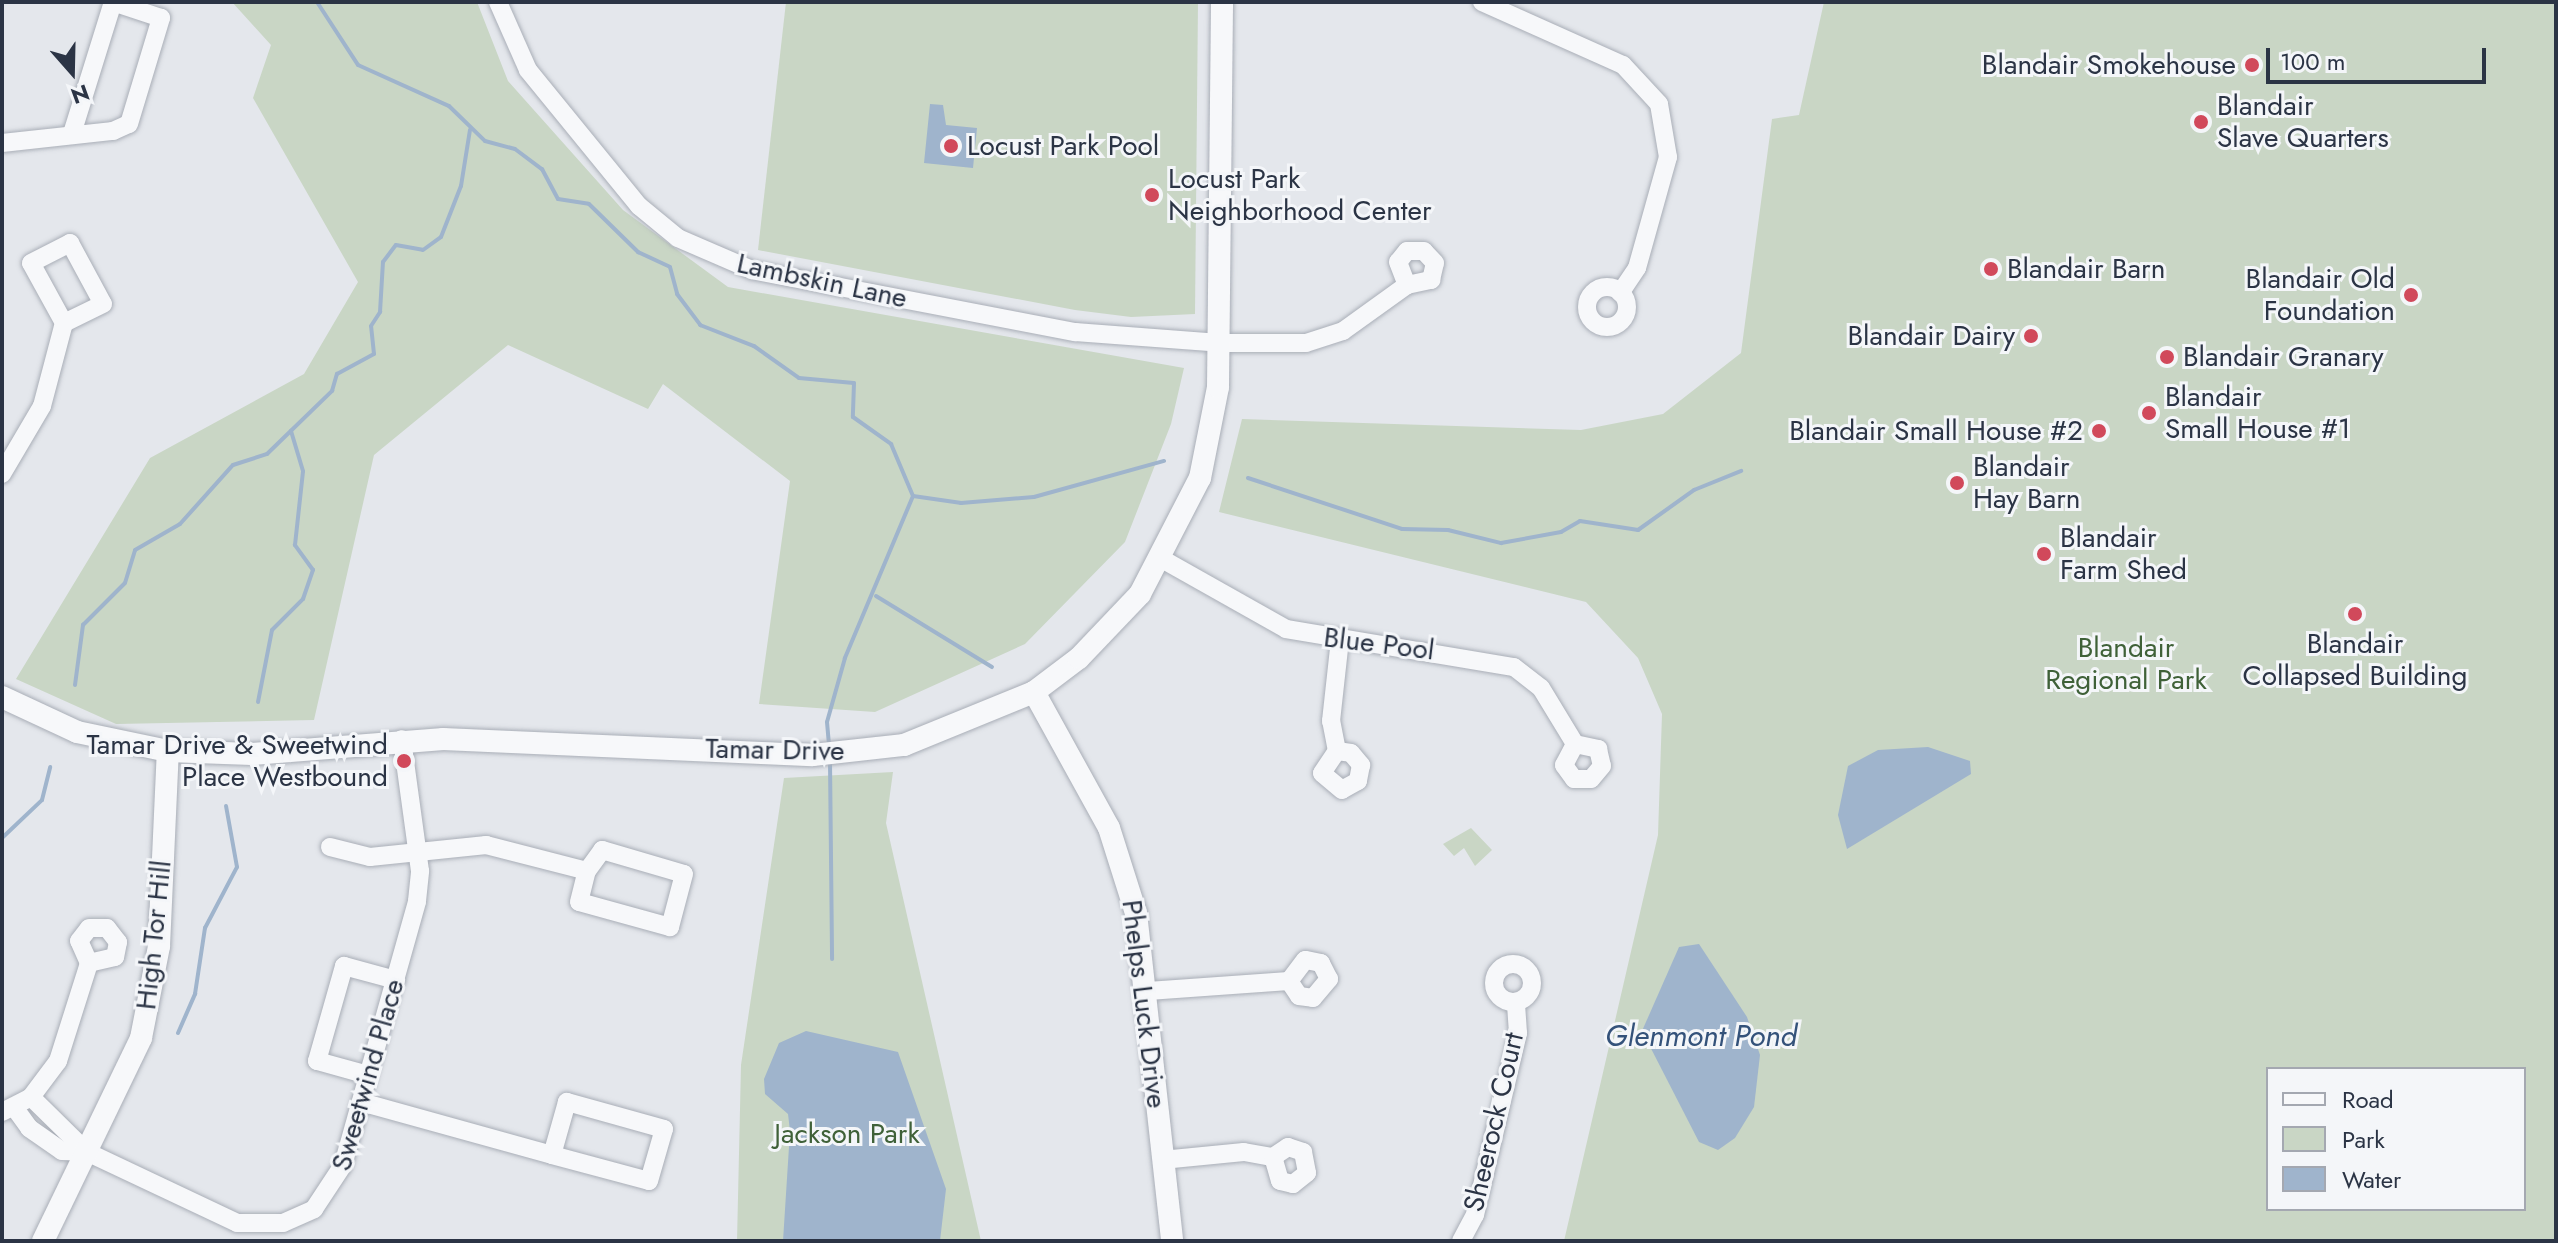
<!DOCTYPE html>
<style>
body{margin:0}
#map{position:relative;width:2558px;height:1243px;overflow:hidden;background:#e4e7ec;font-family:Jost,sans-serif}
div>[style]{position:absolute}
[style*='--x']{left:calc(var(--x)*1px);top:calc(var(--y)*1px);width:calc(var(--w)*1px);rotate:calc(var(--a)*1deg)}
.green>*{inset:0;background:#c9d6c5}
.water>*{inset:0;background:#9fb4cc}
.stream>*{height:4px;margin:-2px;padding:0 2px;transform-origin:2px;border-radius:2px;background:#9fb4cc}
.roads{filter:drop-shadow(0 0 2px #a9aeb7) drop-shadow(0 0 2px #a9aeb7)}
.minor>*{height:18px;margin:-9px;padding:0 9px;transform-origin:9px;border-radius:9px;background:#f7f8fa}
.minor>.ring{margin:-9px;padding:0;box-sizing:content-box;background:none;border:18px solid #f7f8fa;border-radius:50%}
.tertiary>*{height:22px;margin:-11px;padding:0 11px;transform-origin:11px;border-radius:11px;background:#f7f8fa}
.dots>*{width:22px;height:22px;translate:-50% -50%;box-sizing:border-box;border:4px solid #f4f6f9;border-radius:50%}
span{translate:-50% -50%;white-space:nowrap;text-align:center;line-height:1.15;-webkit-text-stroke:6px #f4f6f9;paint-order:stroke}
.poi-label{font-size:28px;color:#2b3445}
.right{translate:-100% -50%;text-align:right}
.left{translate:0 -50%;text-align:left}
.street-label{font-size:28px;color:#2b3445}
.park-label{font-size:28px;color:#3f6138}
.water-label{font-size:30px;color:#34527a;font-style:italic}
.frame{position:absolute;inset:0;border:4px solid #2b3445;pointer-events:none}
.legend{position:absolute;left:2266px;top:1067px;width:260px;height:144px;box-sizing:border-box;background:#f4f6f9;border:2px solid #a4a8b1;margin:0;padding:10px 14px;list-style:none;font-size:24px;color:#2b3445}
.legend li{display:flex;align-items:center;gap:16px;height:40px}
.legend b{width:40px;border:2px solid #a4a8b1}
.north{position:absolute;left:32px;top:32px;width:80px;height:80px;-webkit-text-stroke:6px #f4f6f9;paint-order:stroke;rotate:160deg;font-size:22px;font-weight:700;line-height:32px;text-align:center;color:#2b3445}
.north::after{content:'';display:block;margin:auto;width:28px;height:36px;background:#2b3445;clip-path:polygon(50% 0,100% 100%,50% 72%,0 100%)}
.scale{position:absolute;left:2266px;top:48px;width:220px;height:36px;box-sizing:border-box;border:4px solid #2b3445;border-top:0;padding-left:10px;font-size:24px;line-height:28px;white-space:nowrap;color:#2b3445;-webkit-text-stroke:6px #f4f6f9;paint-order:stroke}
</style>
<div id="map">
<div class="green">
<div style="clip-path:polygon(232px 2px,477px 2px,508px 81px,623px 210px,728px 287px,1184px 368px,1171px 424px,1125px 542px,1025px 644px,875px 712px,759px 704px,790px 481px,663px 384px,648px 409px,508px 345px,374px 455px,314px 720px,116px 724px,16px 679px,150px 458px,304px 374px,358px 282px,253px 98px,271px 45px)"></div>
<div style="clip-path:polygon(786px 2px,1198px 2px,1195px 314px,1131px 317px,1075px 310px,758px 250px)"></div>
<div style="clip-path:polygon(evenodd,1824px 2px,2556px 2px,2556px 1241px,1564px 1241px,1658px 835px,1662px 714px,1638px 658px,1586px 602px,1219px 512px,1242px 419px,1581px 430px,1663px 414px,1741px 353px,1772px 119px,1799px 115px,1824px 2px,2268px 1069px,2524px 1069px,2524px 1209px,2268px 1209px,2268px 1069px)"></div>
<div style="clip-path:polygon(893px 772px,886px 823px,981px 1241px,737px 1241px,741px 1065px,784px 778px)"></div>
<div style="clip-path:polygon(1471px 828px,1492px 850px,1475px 866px,1464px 848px,1454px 856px,1443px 844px)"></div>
</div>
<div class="water">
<div style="clip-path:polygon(930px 104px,943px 105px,946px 125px,977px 128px,973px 168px,924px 163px)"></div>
<div style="clip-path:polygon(1928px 747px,1970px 761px,1971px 774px,1847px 849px,1838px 815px,1848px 766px,1878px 750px)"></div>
<div style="clip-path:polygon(1699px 944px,1747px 1017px,1760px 1055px,1754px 1107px,1735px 1138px,1718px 1150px,1699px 1142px,1642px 1031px,1679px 947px)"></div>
<div style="clip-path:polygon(806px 1031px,898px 1052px,946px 1189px,940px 1241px,783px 1241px,790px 1131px,788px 1114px,765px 1094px,764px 1079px,779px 1043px)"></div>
</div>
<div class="stream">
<div style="--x:317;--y:2;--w:75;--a:56.9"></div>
<div style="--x:358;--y:65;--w:100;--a:24.3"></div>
<div style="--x:449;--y:106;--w:50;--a:44.2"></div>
<div style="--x:485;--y:141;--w:31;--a:15"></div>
<div style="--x:515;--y:149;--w:34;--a:37"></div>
<div style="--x:542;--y:169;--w:34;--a:62"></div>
<div style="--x:558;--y:199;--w:31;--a:9"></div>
<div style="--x:589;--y:204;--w:69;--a:44.4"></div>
<div style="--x:638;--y:252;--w:35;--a:25"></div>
<div style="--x:670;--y:267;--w:28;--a:75"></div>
<div style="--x:677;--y:294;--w:39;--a:53"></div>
<div style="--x:700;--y:325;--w:58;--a:21.3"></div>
<div style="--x:754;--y:346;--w:55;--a:35.4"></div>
<div style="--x:799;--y:378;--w:55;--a:5.2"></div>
<div style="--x:854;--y:383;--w:34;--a:92"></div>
<div style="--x:853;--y:417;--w:47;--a:35.4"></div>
<div style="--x:891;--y:444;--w:56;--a:67.1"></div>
<div style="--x:913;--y:496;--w:176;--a:112.8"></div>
<div style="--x:845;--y:658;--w:66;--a:105.7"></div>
<div style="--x:827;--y:722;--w:23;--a:85"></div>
<div style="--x:1248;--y:478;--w:162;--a:18.3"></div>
<div style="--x:1402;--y:529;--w:46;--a:1.2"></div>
<div style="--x:1448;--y:530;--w:55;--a:13.8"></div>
<div style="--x:1501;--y:543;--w:61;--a:-10.4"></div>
<div style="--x:1561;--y:532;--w:22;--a:-30"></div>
<div style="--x:1580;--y:521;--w:59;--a:8.8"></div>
<div style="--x:1638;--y:530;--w:69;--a:-35.5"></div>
<div style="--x:1694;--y:490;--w:51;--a:-22"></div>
<div style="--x:913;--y:496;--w:49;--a:8.3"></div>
<div style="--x:961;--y:503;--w:73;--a:-4.7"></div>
<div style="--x:1034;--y:497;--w:135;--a:-15.5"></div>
<div style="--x:876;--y:596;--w:136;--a:31.5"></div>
<div style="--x:75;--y:685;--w:61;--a:-82.4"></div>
<div style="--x:83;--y:625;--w:59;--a:-45"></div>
<div style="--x:125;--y:583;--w:34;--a:-73"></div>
<div style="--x:135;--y:550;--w:52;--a:-30"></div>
<div style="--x:180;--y:524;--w:79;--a:-48.1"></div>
<div style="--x:233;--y:465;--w:36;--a:-18"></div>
<div style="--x:267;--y:454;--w:91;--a:-44.1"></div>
<div style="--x:332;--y:391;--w:18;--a:-74"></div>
<div style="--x:337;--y:374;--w:42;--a:-28.4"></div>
<div style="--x:374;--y:354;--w:28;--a:-96"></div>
<div style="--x:371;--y:326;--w:17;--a:-57"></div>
<div style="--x:380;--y:312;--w:50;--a:-86.6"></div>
<div style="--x:383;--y:262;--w:21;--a:-53"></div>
<div style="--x:396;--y:245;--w:27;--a:10"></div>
<div style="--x:423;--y:250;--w:22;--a:-36"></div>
<div style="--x:441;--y:237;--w:55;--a:-68.6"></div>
<div style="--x:461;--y:186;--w:57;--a:-80.9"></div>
<div style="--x:258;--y:702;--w:73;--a:-79"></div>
<div style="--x:272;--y:630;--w:44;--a:-45"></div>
<div style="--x:303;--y:599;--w:31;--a:-71"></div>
<div style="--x:313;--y:570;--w:31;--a:-126"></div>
<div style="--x:295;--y:545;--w:74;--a:-83.8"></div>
<div style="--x:303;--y:471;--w:42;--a:-106.7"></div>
<div style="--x:830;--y:762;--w:197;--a:89.4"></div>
<div style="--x:2;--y:838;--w:55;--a:-43.5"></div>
<div style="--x:42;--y:800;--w:34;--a:-76"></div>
<div style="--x:178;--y:1033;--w:43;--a:-66.4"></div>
<div style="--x:195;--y:994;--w:67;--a:-81.4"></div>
<div style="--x:205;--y:928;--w:69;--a:-62.3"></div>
<div style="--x:237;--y:867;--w:62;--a:-100.2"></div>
</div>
<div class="roads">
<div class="minor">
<div style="--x:498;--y:2;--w:74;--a:66.2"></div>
<div style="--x:528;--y:70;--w:176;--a:50.8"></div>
<div style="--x:639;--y:206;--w:50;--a:39.4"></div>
<div style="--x:678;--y:238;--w:81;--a:23.4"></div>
<div style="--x:752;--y:270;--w:329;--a:10.9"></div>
<div style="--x:1075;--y:332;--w:145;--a:4.3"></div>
<div style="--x:1220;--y:343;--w:86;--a:0"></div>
<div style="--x:1306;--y:343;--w:39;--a:-18"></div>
<div style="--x:1343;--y:331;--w:79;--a:-35.7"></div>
<div style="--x:1407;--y:285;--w:25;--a:-12"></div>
<div style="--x:1431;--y:280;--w:17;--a:-77"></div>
<div style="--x:1435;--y:263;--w:16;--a:-133"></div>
<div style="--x:1424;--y:251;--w:17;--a:180"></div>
<div style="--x:1407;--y:251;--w:14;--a:129"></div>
<div style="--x:1398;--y:262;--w:25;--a:69"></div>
<div style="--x:1482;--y:2;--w:154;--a:24.1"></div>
<div style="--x:1623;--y:65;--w:53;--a:47.3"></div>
<div style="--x:1659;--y:104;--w:54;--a:80.4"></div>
<div style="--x:1668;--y:157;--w:115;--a:105.6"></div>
<div style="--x:1637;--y:268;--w:30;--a:124"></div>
<div style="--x:2;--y:143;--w:112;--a:-6.2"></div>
<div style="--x:113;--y:131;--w:17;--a:-24"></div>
<div style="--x:129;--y:124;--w:111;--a:-73.2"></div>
<div style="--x:161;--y:18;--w:51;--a:-161.6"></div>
<div style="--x:113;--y:2;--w:138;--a:107.3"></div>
<div class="ring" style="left:1587px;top:287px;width:22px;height:22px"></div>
<div style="--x:2;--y:474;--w:79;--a:-59.5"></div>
<div style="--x:42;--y:406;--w:86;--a:-75.2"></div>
<div style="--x:64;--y:323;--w:68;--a:-118.8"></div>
<div style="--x:31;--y:263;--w:44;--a:-27.1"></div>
<div style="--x:70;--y:243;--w:69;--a:61.6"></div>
<div style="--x:103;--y:304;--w:43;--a:154"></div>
<div style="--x:1162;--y:559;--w:142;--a:29.4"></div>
<div style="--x:1286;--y:629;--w:231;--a:9.5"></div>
<div style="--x:1514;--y:667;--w:34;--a:38"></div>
<div style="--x:1541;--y:688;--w:66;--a:58.7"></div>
<div style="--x:1575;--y:744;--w:24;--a:12"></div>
<div style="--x:1598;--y:749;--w:17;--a:77"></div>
<div style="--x:1602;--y:766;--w:17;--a:130"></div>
<div style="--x:1591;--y:779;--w:17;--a:180"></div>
<div style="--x:1574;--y:779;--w:17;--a:-126"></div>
<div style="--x:1564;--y:765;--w:24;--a:-62"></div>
<div style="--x:1337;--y:751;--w:14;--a:8"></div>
<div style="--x:1351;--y:753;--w:16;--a:50"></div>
<div style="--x:1361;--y:765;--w:16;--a:101"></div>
<div style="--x:1358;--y:781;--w:18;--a:151"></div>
<div style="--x:1342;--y:790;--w:26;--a:-140"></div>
<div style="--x:1322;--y:773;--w:27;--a:-56"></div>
<div style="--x:1337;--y:751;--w:31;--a:-101"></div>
<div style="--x:1331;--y:721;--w:81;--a:-83.7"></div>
<div style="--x:330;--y:847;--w:41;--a:14"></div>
<div style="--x:370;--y:857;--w:117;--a:-5.9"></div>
<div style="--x:486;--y:845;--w:104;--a:14.4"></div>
<div style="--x:587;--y:871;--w:26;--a:-54"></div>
<div style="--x:602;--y:850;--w:85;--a:16.3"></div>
<div style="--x:684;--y:874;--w:55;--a:104.8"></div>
<div style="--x:670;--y:927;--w:94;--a:-164.6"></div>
<div style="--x:579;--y:902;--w:32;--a:-76"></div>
<div class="ring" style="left:1494px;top:964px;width:20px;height:20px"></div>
<div style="--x:1148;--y:991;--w:141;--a:-4.1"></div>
<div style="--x:1289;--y:981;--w:18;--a:56"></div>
<div style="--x:1299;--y:996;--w:14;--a:8"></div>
<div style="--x:1313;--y:998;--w:25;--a:-50"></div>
<div style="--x:1329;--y:979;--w:18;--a:-117"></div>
<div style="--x:1321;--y:963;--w:16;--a:-169"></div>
<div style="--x:1305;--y:960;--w:26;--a:127"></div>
<div style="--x:368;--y:1075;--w:53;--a:-164.6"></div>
<div style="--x:317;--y:1061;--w:99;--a:-74.1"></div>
<div style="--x:344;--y:966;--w:54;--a:15.1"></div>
<div style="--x:31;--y:1097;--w:78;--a:44.5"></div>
<div style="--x:361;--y:1102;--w:198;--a:15.5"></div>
<div style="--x:552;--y:1155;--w:100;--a:15"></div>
<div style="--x:649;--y:1181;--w:54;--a:-73.9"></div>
<div style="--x:664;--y:1129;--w:101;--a:-164.4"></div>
<div style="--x:567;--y:1102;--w:55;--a:105.8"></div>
<div style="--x:14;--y:1107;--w:26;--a:54"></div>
<div style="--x:29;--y:1128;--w:40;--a:34.9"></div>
<div style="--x:62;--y:1151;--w:25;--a:2"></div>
<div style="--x:87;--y:1152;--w:166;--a:25.3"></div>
<div style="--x:237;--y:1223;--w:46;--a:0"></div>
<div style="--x:283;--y:1223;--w:34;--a:-24"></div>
<div style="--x:314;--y:1209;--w:53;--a:-56.6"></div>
<div style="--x:343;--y:1165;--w:274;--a:-74.3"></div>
<div style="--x:417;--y:901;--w:30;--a:-84"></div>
<div style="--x:420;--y:871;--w:133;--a:-97.8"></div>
<div style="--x:2;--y:1112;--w:33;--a:-27"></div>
<div style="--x:31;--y:1097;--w:45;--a:-53.1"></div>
<div style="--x:58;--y:1061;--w:103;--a:-72.4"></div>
<div style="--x:89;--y:963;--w:24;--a:-114"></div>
<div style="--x:79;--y:941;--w:16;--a:-52"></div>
<div style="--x:89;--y:928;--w:18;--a:0"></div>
<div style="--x:107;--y:928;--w:18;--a:52"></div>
<div style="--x:118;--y:942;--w:15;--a:101"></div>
<div style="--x:115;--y:957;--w:27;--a:167"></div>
<div style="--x:1162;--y:1160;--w:82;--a:-5.6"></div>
<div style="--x:1244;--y:1152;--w:29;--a:10"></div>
<div style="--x:1273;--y:1157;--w:18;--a:-34"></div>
<div style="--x:1288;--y:1147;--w:16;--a:18"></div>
<div style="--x:1303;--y:1152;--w:21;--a:79"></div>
<div style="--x:1307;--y:1173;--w:18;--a:142"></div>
<div style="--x:1293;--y:1184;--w:13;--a:-167"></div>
<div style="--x:1280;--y:1181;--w:25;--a:-106"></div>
<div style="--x:1461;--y:1241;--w:30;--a:-62"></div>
<div style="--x:1475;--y:1215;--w:187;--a:-76.7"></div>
<div style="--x:1518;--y:1033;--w:31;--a:-94"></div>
</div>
<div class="tertiary">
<div style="--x:1034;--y:692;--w:155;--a:61.1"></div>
<div style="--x:1109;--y:828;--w:89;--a:72.4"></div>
<div style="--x:1136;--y:913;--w:330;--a:83.7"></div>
<div style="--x:2;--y:697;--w:83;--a:25"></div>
<div style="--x:77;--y:732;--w:93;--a:11.8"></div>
<div style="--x:168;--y:751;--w:84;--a:2"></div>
<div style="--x:252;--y:754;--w:192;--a:-4.5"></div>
<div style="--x:443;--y:739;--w:370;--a:2.5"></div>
<div style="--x:813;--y:755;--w:92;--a:-6.3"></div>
<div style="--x:904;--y:745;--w:140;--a:-22.2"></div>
<div style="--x:1034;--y:692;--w:56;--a:-37.1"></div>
<div style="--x:1079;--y:658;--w:88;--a:-46.4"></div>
<div style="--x:1140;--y:594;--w:131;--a:-62.7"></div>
<div style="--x:1200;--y:478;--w:93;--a:-78.8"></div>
<div style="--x:1218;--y:387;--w:385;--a:-89.4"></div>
<div style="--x:43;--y:1241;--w:225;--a:-64.2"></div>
<div style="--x:141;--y:1038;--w:94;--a:-78.9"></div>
<div style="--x:159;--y:946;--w:195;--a:-87.4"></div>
</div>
</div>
<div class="dots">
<div style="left:2252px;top:65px;background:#d1495b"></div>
<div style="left:2201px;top:122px;background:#d1495b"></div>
<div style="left:951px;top:146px;background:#d1495b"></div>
<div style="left:1152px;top:195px;background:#d1495b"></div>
<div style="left:1991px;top:269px;background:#d1495b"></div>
<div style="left:2411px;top:295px;background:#d1495b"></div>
<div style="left:2031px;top:336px;background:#d1495b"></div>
<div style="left:2167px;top:357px;background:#d1495b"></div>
<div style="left:2149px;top:413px;background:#d1495b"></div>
<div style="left:2099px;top:431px;background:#d1495b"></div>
<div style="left:1957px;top:483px;background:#d1495b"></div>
<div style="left:2044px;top:554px;background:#d1495b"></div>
<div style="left:2355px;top:614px;background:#d1495b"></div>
<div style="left:404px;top:761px;background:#d1495b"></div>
</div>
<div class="poi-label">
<span class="right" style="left:2236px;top:65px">Blandair Smokehouse</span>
<span class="left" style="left:2217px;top:122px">Blandair<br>Slave Quarters</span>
<span class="left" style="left:967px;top:146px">Locust Park Pool</span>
<span class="left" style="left:1168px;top:195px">Locust Park<br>Neighborhood Center</span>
<span class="left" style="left:2007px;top:269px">Blandair Barn</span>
<span class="right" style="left:2395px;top:295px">Blandair Old<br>Foundation</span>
<span class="right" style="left:2015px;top:336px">Blandair Dairy</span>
<span class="left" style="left:2183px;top:357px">Blandair Granary</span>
<span class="left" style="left:2165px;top:413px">Blandair<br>Small House #1</span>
<span class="right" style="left:2083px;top:431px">Blandair Small House #2</span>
<span class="left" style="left:1973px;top:483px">Blandair<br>Hay Barn</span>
<span class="left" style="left:2060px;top:554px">Blandair<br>Farm Shed</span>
<span style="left:2355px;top:660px">Blandair<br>Collapsed Building</span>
<span class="right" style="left:388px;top:761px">Tamar Drive &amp; Sweetwind<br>Place Westbound</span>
</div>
<div class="street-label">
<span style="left:822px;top:281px;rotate:12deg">Lambskin Lane</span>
<span style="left:1379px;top:644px;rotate:7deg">Blue Pool</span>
<span style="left:775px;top:750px;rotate:1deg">Tamar Drive</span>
<span style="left:154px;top:935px;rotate:-84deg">High Tor Hill</span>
<span style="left:1144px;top:1004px;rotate:83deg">Phelps Luck Drive</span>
<span style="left:368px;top:1075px;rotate:-74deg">Sweetwind Place</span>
<span style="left:1494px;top:1122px;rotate:-77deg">Sheerock Court</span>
</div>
<div class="park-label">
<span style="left:2126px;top:664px">Blandair<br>Regional Park</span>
<span style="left:847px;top:1134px">Jackson Park</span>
</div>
<div class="water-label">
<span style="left:1701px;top:1036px">Glenmont Pond</span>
</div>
<div class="frame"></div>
<ul class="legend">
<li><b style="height:10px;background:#f7f8fa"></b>Road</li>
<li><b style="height:22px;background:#c9d6c5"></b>Park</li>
<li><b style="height:22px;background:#9fb4cc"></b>Water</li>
</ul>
<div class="north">N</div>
<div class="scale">100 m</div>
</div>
